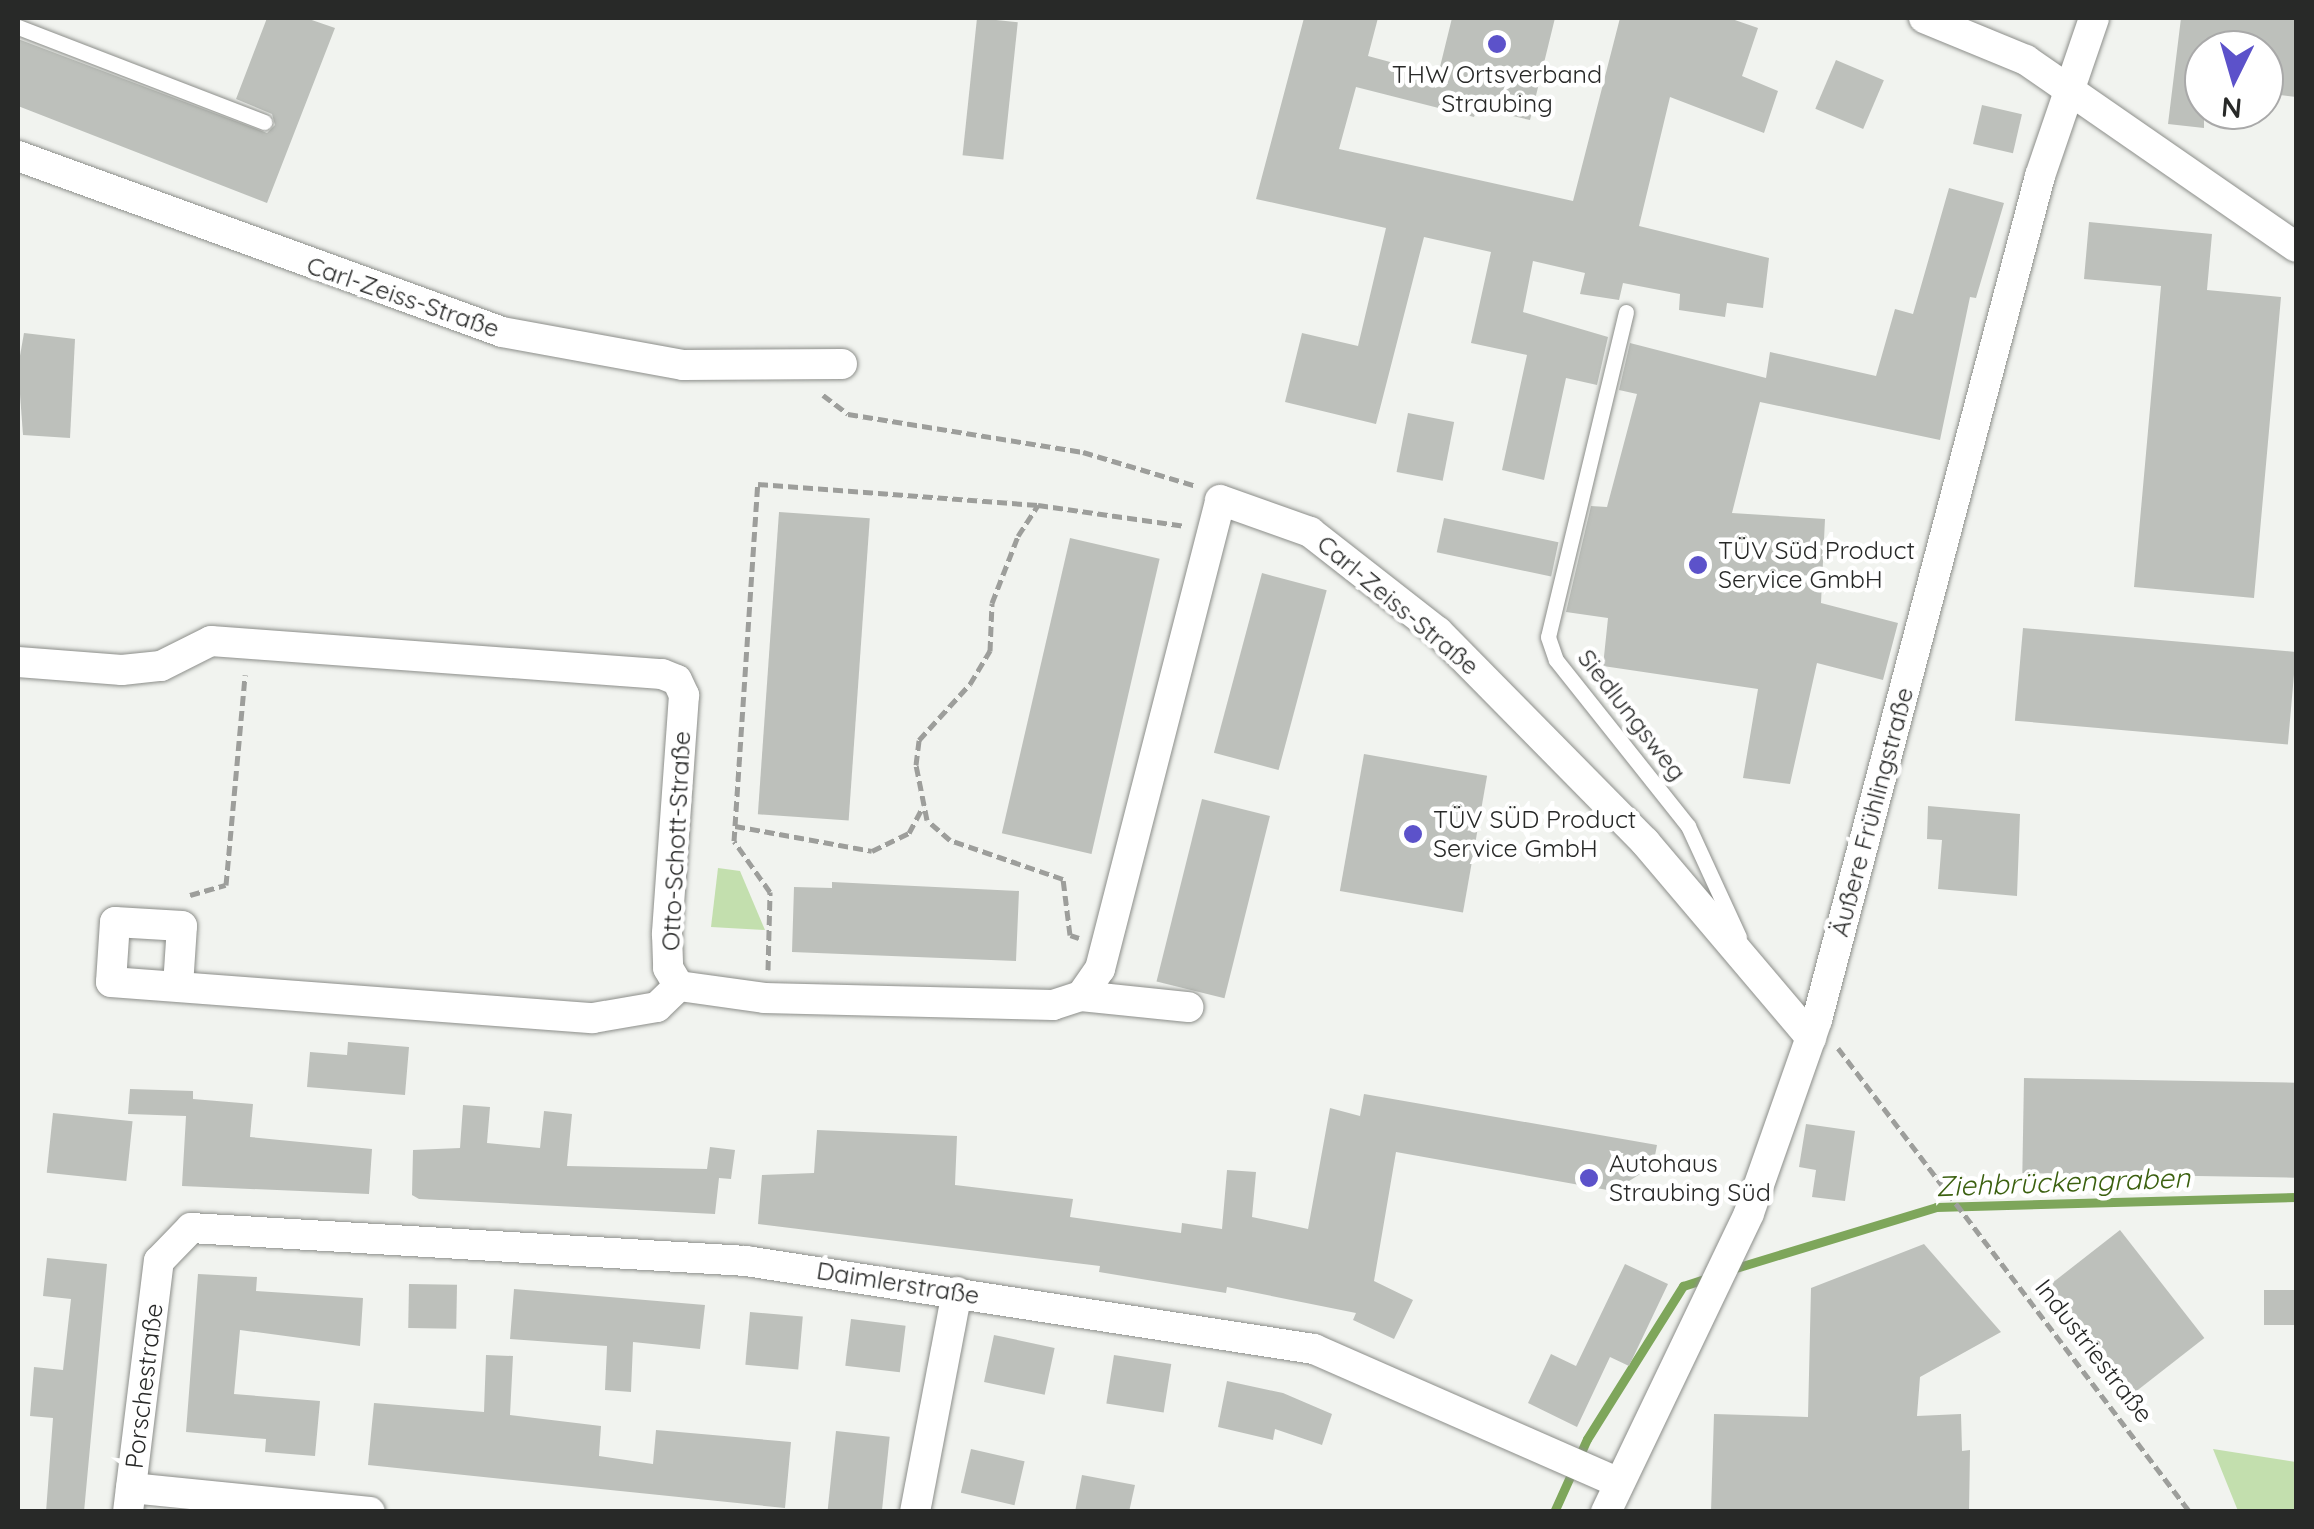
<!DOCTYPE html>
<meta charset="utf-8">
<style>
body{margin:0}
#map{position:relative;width:2314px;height:1529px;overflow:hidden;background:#f1f3ef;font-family:Quicksand,sans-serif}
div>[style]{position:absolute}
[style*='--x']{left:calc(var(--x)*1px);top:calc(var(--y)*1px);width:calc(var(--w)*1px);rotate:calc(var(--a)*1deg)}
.green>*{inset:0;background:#c3dfae}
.stream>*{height:9px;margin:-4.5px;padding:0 4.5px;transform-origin:4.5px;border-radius:4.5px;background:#7ea65b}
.building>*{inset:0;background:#bdc0bb;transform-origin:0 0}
.path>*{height:5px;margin-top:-2.5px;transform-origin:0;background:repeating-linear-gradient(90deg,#9d9e9b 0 10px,transparent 0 15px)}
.roads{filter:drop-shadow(0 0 2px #8c8e8a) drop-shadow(0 0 2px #8c8e8a)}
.service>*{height:15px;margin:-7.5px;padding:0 7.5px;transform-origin:7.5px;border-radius:7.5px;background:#fff}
.minor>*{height:30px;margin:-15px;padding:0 15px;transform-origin:15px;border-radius:15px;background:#fff}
.dots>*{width:28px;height:28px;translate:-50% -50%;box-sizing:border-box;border:5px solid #fff;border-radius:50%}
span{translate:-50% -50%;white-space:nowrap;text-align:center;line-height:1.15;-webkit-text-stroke:9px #fff;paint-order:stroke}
.poi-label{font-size:25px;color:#282928}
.left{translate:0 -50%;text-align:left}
.street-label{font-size:25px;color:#282928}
.water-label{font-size:28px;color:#3b600f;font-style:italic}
.frame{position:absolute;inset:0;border:20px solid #282928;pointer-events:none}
.north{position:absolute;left:2184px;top:30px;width:100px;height:100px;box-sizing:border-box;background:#fff;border:2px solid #a9a9a9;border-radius:50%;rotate:185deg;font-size:28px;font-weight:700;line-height:40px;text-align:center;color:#282928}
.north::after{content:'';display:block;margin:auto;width:35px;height:45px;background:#5c52ca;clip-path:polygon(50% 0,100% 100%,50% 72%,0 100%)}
</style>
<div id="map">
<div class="green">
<div style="clip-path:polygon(718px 868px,740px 871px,765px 930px,711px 927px)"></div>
<div style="clip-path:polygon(2213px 1449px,2296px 1462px,2296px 1511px,2238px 1511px)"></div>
</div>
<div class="stream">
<div style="--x:1729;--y:1270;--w:216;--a:-16.9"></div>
<div style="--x:1936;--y:1207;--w:360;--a:-1.6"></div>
<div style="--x:1554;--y:1512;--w:80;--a:-65.7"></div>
<div style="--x:1587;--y:1439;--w:181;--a:-57.9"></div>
<div style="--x:1683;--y:1286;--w:28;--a:-18"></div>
</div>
<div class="building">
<div style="clip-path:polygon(267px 18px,306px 18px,335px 28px,267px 203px,18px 106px,18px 39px,267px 133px,275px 125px,272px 114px,236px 99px)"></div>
<div style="left:977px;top:18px;width:41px;height:138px;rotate:6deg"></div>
<div style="clip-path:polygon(1304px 18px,1378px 18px,1368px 56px,1438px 75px,1452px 18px,1555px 18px,1530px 120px,1477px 108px,1474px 117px,1356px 87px,1339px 149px,1573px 201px,1620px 18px,1729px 18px,1758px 28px,1742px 76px,1778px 91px,1764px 133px,1670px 97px,1639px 226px,1769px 258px,1763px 308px,1727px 303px,1725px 317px,1679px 310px,1680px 294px,1623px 283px,1619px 300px,1580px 294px,1585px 273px,1533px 261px,1523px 312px,1608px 337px,1597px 385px,1566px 378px,1544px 480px,1502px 470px,1527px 355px,1471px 343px,1491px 252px,1424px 237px,1376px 424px,1285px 402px,1302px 333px,1358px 346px,1386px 228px,1256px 199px)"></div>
<div style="clip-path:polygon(2181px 18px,2296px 18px,2296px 97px,2264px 93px,2264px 50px,2204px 50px,2204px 128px,2168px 124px)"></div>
<div style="left:1836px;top:60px;width:52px;height:53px;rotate:23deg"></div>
<div style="left:1982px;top:105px;width:41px;height:40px;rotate:13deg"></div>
<div style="clip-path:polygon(1949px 188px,2004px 203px,1976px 298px,1970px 297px,1940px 440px,1760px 402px,1732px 513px,1825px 519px,1821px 603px,1898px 623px,1883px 680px,1817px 663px,1790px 784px,1743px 778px,1758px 689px,1603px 666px,1608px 618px,1566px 612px,1591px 506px,1607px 507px,1637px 394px,1619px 390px,1630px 343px,1766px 378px,1770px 352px,1876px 376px,1895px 309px,1913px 314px)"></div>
<div style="clip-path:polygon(2089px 222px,2212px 234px,2207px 290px,2281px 297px,2254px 598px,2134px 587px,2161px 286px,2084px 279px)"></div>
<div style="clip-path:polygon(24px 333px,75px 339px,70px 438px,23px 435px,18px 367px)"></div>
<div style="left:1408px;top:413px;width:47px;height:60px;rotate:11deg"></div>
<div style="left:779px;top:512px;width:91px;height:303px;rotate:4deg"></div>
<div style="left:1444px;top:518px;width:117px;height:35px;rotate:12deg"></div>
<div style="left:1070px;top:538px;width:92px;height:303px;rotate:13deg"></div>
<div style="left:1262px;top:573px;width:67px;height:186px;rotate:15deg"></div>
<div style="left:2023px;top:628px;width:274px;height:93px;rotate:5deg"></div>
<div style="left:1364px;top:754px;width:125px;height:139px;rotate:10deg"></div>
<div style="left:1202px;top:799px;width:70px;height:188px;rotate:14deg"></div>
<div style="clip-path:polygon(1928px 806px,2020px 814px,2017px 896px,1938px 889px,1942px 840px,1927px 839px)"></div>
<div style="clip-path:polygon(832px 882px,1019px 891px,1016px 961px,792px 952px,794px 887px,832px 888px)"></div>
<div style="clip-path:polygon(348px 1042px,409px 1047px,405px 1095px,307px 1087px,310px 1052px,347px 1055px)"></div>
<div style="left:2024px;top:1078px;width:272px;height:95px;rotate:1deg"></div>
<div style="clip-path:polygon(130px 1089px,193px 1091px,193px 1099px,253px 1104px,250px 1137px,372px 1149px,369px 1194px,182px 1186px,186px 1116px,128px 1114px)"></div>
<div style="clip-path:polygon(1364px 1094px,1657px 1145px,1653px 1166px,1613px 1191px,1396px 1152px,1374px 1281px,1413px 1300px,1394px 1339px,1353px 1320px,1356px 1313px,1227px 1287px,1226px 1293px,1099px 1272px,1100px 1266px,758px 1224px,762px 1175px,814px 1173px,817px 1130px,957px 1136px,955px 1185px,1073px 1199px,1070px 1217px,1181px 1233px,1182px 1223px,1222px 1229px,1227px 1170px,1256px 1172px,1252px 1217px,1308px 1229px,1330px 1108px,1360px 1116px)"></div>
<div style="clip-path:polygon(463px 1105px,490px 1107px,487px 1143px,540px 1148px,544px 1111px,572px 1114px,567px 1166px,707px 1169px,710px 1147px,735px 1150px,731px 1179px,719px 1178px,715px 1214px,419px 1199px,412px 1195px,413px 1150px,460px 1148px)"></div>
<div style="left:53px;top:1113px;width:80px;height:60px;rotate:6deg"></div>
<div style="clip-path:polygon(1806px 1124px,1855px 1131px,1845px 1201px,1812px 1197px,1816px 1170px,1799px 1167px)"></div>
<div style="left:2120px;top:1230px;width:137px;height:95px;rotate:52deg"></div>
<div style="clip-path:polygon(1924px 1244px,2001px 1332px,1920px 1377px,1917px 1416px,1961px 1414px,1962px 1451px,1970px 1450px,1969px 1512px,1711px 1512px,1714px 1414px,1808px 1417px,1811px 1288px)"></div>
<div style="clip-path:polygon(47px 1258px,107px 1264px,84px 1512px,46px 1512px,53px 1418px,30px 1416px,34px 1367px,63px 1370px,71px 1299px,43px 1296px)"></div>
<div style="clip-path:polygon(1625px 1264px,1668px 1284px,1629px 1366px,1610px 1357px,1577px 1427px,1528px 1403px,1551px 1354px,1576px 1366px)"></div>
<div style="clip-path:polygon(198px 1274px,257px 1277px,256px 1291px,363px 1298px,360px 1346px,240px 1330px,234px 1394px,320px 1401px,315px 1456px,265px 1452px,266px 1439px,186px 1432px)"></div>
<div style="left:409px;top:1284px;width:48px;height:44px;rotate:1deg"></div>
<div style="clip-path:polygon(514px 1289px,705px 1305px,700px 1349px,633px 1342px,631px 1392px,605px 1390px,607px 1346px,510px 1339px)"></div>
<div style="left:2296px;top:1290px;width:35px;height:32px;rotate:90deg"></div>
<div style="left:750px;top:1312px;width:53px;height:53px;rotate:5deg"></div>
<div style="left:851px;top:1319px;width:55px;height:47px;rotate:7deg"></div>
<div style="left:994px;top:1335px;width:62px;height:48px;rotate:12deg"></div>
<div style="clip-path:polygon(486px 1355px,513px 1356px,510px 1415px,601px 1426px,599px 1456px,653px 1464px,656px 1430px,791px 1442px,785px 1508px,368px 1465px,374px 1403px,484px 1412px)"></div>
<div style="left:1114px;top:1355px;width:58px;height:49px;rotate:9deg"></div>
<div style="clip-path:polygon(1227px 1381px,1283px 1393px,1332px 1414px,1322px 1445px,1275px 1429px,1273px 1440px,1218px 1427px)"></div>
<div style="left:836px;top:1431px;width:54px;height:82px;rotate:6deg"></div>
<div style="left:971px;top:1449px;width:55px;height:45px;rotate:13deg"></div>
<div style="clip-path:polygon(1082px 1475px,1135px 1485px,1129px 1512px,1075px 1512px)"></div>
</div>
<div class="path">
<div style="--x:823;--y:395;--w:31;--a:37"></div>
<div style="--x:848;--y:414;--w:238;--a:9.2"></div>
<div style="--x:1083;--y:452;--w:118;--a:16.7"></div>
<div style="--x:735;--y:826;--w:343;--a:-86.2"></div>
<div style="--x:758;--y:484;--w:281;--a:4.3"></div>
<div style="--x:190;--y:895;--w:37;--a:-16"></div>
<div style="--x:226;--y:885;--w:211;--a:-84.8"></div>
<div style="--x:1079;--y:938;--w:9;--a:-162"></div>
<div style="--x:1070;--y:935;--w:56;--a:-97.1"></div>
<div style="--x:1063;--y:879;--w:120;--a:-161"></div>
<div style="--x:950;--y:840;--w:30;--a:-139"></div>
<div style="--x:927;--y:820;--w:56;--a:-101.3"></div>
<div style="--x:916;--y:765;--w:25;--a:-83"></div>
<div style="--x:919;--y:740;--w:76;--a:-47.7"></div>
<div style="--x:970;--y:684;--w:39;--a:-59"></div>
<div style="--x:990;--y:651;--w:48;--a:-87.6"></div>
<div style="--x:992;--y:603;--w:72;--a:-68.8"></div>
<div style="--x:1018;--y:536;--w:37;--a:-57"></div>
<div style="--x:1038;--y:505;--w:149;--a:8.1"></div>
<div style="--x:768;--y:970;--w:78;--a:-88.5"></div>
<div style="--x:770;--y:892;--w:62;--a:-125.2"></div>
<div style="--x:734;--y:841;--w:15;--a:-86"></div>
<div style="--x:735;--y:826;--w:139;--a:10.3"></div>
<div style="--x:872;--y:851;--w:41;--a:-25.9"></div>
<div style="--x:909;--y:833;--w:30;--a:-62"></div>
<div style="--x:1838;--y:1048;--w:582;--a:52.82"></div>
</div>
<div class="roads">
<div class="service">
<div style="--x:18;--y:27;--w:264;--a:21.1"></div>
<div style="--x:1626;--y:312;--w:334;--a:103.5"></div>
<div style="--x:1548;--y:637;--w:24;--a:71"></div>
<div style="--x:1556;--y:660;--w:212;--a:51.5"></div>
<div style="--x:1688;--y:826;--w:122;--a:65.3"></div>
</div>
<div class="minor">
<div style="--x:1924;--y:18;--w:110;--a:22.4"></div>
<div style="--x:2026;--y:60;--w:328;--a:34.7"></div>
<div style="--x:18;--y:156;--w:515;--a:19.98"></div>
<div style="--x:502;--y:332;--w:184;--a:10.3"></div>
<div style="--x:683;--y:365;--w:159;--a:-0.4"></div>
<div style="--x:18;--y:662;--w:104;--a:4.4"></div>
<div style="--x:122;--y:670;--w:39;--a:-6"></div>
<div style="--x:161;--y:666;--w:56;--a:-26.6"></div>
<div style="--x:211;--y:641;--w:452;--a:4.2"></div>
<div style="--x:662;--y:674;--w:16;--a:22"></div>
<div style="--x:677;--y:680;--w:17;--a:65"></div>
<div style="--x:684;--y:695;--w:240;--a:94.1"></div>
<div style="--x:667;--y:934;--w:34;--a:88"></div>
<div style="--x:668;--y:968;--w:21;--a:59"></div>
<div style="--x:679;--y:986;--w:86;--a:8"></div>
<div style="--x:764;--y:998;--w:289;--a:1.4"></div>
<div style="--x:1053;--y:1005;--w:29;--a:-18"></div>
<div style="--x:1081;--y:996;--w:33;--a:-55"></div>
<div style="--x:1100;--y:969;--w:484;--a:-75.6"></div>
<div style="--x:1220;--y:500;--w:96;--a:19.6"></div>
<div style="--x:1310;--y:532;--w:162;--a:38"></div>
<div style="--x:1438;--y:632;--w:295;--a:45.4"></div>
<div style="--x:1645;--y:842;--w:257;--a:49.7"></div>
<div style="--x:178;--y:986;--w:60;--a:-86.2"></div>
<div style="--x:182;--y:926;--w:67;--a:-176.6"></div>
<div style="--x:115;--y:922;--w:60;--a:93.8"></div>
<div style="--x:111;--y:982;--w:483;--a:4.3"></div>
<div style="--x:593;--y:1018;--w:65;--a:-9.8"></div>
<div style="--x:657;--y:1007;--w:30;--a:-44"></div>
<div style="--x:1081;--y:996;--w:108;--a:5.9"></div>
<div style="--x:131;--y:1488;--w:240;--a:5.7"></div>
<div style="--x:128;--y:1512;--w:253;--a:-83"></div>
<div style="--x:159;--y:1261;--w:46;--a:-45.9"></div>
<div style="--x:191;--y:1228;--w:556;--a:3.4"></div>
<div style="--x:746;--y:1261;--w:575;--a:8.81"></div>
<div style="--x:1314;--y:1349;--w:333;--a:23.7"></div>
<div style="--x:915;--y:1512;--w:224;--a:-79.2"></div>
<div style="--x:1606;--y:1512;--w:331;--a:-64.4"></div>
<div style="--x:1749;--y:1213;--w:205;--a:-70.6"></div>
<div style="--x:1817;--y:1020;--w:873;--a:-75.2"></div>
<div style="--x:2040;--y:176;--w:167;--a:-71.1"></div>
</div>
</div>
<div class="dots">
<div style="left:1497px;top:44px;background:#5c52ca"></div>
<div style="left:1698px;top:565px;background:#5c52ca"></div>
<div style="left:1413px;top:834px;background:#5c52ca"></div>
<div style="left:1589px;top:1178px;background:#5c52ca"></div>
</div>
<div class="poi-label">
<span style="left:1497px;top:89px">THW Ortsverband<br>Straubing</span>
<span class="left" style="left:1718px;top:565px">TÜV Süd Product<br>Service GmbH</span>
<span class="left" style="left:1433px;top:834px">TÜV SÜD Product<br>Service GmbH</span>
<span class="left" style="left:1609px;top:1178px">Autohaus<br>Straubing Süd</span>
</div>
<div class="street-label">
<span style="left:403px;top:297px;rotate:19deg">Carl-Zeiss-Straße</span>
<span style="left:1398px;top:605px;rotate:40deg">Carl-Zeiss-Straße</span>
<span style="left:1632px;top:715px;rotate:52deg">Siedlungsweg</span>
<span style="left:1872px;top:812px;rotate:-75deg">Äußere Frühlingstraße</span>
<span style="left:676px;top:841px;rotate:-87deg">Otto-Schott-Straße</span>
<span style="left:898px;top:1283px;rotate:9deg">Daimlerstraße</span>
<span style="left:2094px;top:1351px;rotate:52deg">Industriestraße</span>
<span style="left:144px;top:1386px;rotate:-83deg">Porschestraße</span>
</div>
<div class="water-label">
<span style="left:2063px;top:1182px;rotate:-2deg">Ziehbrückengraben</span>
</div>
<div class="frame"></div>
<div class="north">N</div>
</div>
